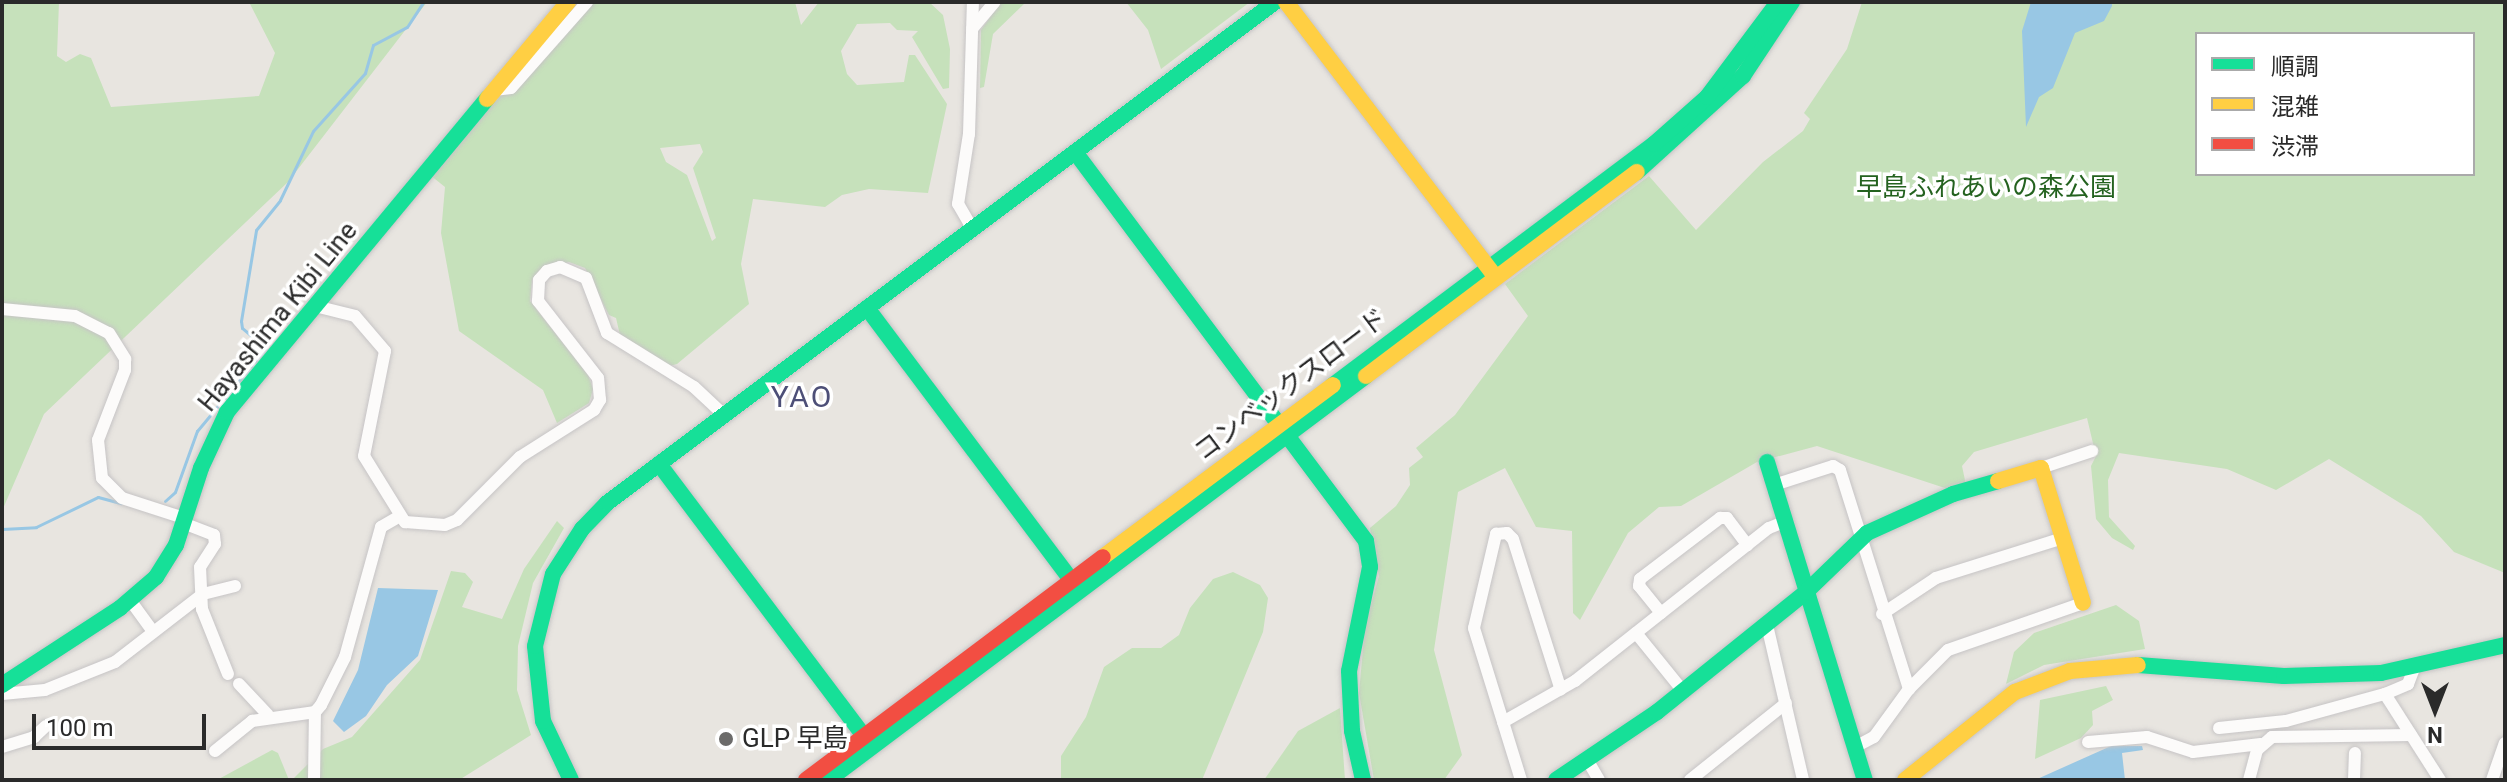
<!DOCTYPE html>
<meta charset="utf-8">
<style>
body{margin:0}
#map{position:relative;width:2507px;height:782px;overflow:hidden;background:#e8e5e0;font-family:Roboto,"Noto Sans JP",sans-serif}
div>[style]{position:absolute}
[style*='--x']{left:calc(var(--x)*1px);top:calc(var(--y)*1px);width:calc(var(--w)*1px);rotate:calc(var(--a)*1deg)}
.green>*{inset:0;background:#c6e1bb}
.water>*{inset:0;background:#98c7e4}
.stream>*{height:3px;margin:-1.5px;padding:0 1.5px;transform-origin:1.5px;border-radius:1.5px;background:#98c7e4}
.roads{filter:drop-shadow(0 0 2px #c6c4c5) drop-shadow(0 0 2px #c6c4c5)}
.street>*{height:12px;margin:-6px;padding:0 6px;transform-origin:6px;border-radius:6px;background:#fcfbfa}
.fast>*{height:16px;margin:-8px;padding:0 8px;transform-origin:8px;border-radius:8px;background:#16e098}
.slow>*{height:16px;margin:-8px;padding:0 8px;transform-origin:8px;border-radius:8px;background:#ffcf43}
.jam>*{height:16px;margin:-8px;padding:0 8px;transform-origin:8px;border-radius:8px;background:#f24e42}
.dots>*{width:22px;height:22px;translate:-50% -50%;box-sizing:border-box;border:4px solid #fff;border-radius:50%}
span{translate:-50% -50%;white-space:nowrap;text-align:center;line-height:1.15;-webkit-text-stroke:7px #fff;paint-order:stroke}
.park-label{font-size:26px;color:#24621f}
.street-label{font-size:26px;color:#2a2a2a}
.poi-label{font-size:26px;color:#2a2a2a}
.left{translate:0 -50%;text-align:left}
.quarter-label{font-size:30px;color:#4d4f77;letter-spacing:2px}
.frame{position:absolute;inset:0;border:4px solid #2a2a2a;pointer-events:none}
.legend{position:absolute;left:2195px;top:32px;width:280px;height:144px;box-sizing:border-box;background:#fff;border:2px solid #aaa;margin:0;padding:10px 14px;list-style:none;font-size:24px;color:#2a2a2a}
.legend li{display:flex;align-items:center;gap:16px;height:40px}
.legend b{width:40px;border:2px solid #aaa}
.north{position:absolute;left:2395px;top:670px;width:80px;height:80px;-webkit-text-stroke:6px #fff;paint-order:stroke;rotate:180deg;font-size:22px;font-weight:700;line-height:32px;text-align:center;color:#2a2a2a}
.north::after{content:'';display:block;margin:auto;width:28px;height:36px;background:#2a2a2a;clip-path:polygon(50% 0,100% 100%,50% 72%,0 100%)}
.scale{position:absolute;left:32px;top:714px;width:174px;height:36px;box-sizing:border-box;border:4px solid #2a2a2a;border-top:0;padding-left:10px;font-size:24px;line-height:28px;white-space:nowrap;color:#2a2a2a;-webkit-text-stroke:6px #fff;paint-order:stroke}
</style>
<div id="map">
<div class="green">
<div style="clip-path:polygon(2px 2px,59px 2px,57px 56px,66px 62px,80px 54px,91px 58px,111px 107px,259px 96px,275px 53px,249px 2px,427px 2px,288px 182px,44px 414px,2px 511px)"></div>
<div style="clip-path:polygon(evenodd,594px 2px,795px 2px,801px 25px,819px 2px,929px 2px,943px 15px,950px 49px,949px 88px,943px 89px,912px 37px,918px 31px,897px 30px,890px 23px,857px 24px,841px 51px,847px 74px,857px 85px,904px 82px,909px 55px,915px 55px,947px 104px,928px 193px,869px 189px,842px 195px,825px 207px,753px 199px,741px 264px,749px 304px,677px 364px,669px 366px,620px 335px,616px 318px,609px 315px,585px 268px,569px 262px,541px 269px,532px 280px,530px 301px,588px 375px,593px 389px,589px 403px,557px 423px,543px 390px,459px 331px,441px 233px,445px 187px,430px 175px,501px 95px,514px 92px,594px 2px,700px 144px,703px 152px,693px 168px,716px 238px,712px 241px,687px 175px,666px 162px,660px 148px,700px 144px)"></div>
<div style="clip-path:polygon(1001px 2px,1026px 2px,993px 34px,984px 87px,980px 88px,981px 30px)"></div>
<div style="clip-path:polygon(1126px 2px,1250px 2px,1161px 69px,1148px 30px)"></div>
<div style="clip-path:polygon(evenodd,1862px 2px,2505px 2px,2505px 573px,2454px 552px,2421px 516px,2329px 459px,2276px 490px,2227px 469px,2119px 453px,2108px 480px,2109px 517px,2135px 546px,2133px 550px,2112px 538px,2096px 519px,2091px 466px,2096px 456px,2087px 418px,1974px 452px,1962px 466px,1966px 485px,1951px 490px,1817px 446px,1757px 462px,1681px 506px,1659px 507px,1628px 533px,1580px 620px,1573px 613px,1572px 531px,1536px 527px,1505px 468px,1458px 492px,1434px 650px,1462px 755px,1444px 780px,1374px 780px,1359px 693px,1365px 626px,1379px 576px,1370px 528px,1396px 506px,1410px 485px,1409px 468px,1423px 457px,1416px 448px,1455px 415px,1528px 316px,1505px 284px,1649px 176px,1696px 230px,1763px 162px,1803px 131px,1810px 119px,1804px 113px,1847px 49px,1862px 2px,2197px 34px,2473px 34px,2473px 174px,2197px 174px,2197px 34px)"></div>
<div style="clip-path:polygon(557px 521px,564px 528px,533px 583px,518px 646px,517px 690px,531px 735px,459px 780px,292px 780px,323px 749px,352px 737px,420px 660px,451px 571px,465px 573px,473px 582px,462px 607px,502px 619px,524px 569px)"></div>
<div style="clip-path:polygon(1233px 572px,1260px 585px,1268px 598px,1263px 632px,1202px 780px,1061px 780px,1061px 756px,1086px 717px,1104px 667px,1132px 648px,1161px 648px,1179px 635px,1190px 608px,1213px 579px)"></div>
<div style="clip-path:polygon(2116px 605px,2139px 621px,2145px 649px,2044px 665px,2006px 684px,2014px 652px,2034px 633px)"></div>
<div style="clip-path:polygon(2106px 686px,2113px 700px,2092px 711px,2093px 725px,2081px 738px,2035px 759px,2040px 700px)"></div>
<div style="clip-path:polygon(1340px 708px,1345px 780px,1264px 780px,1298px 731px)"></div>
<div style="clip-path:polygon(272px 750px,278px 753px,289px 780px,217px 780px)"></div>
</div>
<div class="water">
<div style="clip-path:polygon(2031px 2px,2112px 2px,2112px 6px,2104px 21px,2075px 33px,2053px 88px,2039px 97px,2026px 127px,2022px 31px)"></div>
<div style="clip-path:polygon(378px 588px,438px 590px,418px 656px,387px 685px,366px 716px,344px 732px,333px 721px,358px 670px)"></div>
<div style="clip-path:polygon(2111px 746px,2142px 746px,2143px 750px,2122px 753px,2125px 780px,2035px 780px)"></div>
</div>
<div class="stream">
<div style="--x:165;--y:501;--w:13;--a:-42"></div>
<div style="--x:175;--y:492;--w:65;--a:-70.2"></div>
<div style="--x:197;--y:431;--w:108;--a:-50.3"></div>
<div style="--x:266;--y:348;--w:31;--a:-140"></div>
<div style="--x:242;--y:328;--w:7;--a:-98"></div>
<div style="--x:241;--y:321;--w:92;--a:-80.6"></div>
<div style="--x:256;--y:230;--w:38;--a:-51"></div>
<div style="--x:280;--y:200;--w:76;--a:-64.4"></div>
<div style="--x:313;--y:131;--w:78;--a:-48.1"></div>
<div style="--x:365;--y:73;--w:29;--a:-74"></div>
<div style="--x:373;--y:45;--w:38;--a:-28"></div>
<div style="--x:407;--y:27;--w:30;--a:-57"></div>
<div style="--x:2;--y:529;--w:34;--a:-3"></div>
<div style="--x:36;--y:527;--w:69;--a:-25.8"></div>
<div style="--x:98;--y:497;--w:24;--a:15"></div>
</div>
<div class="roads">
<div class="street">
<div style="--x:972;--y:29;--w:35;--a:-50"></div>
<div style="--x:494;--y:90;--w:17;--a:-7"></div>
<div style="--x:511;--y:88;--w:115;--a:-48.5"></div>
<div style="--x:972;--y:228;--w:28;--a:-120"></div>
<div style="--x:958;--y:204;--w:71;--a:-81.1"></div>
<div style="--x:969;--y:134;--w:132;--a:-88.3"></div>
<div style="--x:315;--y:306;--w:41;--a:14"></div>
<div style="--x:355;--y:316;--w:46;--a:49.4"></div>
<div style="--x:385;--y:351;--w:107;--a:101.3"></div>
<div style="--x:364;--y:456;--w:78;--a:58.2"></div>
<div style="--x:405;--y:522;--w:40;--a:4.3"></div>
<div style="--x:445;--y:525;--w:13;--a:-23"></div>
<div style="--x:457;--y:520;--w:89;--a:-45"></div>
<div style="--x:520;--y:457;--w:88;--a:-32.4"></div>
<div style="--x:594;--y:410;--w:12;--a:-59"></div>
<div style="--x:600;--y:400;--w:22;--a:-95"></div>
<div style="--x:598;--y:378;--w:98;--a:-127.9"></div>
<div style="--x:538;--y:301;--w:21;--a:-87"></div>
<div style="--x:539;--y:280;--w:12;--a:-48"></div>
<div style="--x:547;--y:271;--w:14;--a:-17"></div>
<div style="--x:560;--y:267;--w:28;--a:23"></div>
<div style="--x:586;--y:278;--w:59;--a:69.1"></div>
<div style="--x:607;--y:333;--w:102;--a:31.8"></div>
<div style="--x:694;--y:387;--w:42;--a:43.1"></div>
<div style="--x:2;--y:309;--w:73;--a:5.5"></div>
<div style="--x:75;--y:316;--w:38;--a:27"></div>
<div style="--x:109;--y:333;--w:31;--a:58"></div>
<div style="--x:125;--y:359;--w:11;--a:90"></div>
<div style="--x:125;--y:370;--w:75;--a:111.1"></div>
<div style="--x:98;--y:440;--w:38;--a:84"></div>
<div style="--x:102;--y:478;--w:28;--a:45"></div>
<div style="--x:122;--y:498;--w:65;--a:17.9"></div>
<div style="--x:2041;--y:468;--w:54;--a:-18.4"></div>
<div style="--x:1774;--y:485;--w:62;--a:-17.9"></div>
<div style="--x:1833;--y:466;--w:8;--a:30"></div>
<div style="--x:1840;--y:470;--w:230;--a:72.5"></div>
<div style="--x:183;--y:523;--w:33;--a:21"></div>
<div style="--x:214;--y:535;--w:9;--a:84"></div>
<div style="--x:215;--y:544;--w:27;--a:123"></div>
<div style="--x:200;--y:567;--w:42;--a:87.3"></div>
<div style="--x:202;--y:609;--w:70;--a:68.2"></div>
<div style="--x:130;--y:600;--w:39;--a:54"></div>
<div style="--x:1661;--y:613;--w:35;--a:-129"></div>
<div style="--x:1639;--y:586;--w:7;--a:-82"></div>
<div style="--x:1640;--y:579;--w:101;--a:-37.3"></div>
<div style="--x:1720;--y:518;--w:7;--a:0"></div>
<div style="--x:1727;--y:518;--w:34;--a:53"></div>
<div style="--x:1882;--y:614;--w:65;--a:-33.7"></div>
<div style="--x:1936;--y:578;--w:133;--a:-17.5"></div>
<div style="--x:1767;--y:625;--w:159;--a:76.9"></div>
<div style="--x:1636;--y:633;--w:75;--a:51"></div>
<div style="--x:239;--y:684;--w:42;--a:46.9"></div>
<div style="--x:2;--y:694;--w:43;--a:-5.3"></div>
<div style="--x:45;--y:690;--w:75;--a:-21.8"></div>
<div style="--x:115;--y:662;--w:111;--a:-37.7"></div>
<div style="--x:203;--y:594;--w:33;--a:-14"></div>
<div style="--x:2385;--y:694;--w:102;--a:57.4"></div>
<div style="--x:1503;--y:722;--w:83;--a:-29.7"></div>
<div style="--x:1575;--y:681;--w:247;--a:-38.3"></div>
<div style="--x:1769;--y:528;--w:16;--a:-22"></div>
<div style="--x:2219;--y:728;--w:67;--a:-6"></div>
<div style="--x:2286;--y:721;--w:103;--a:-15.3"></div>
<div style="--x:2385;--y:694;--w:25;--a:-23"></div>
<div style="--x:2408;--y:684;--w:17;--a:-69"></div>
<div style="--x:2088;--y:742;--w:59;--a:-4.8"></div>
<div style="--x:2147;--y:737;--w:48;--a:18.1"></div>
<div style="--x:2193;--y:752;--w:68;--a:-6.7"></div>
<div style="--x:2;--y:747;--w:34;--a:-17"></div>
<div style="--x:34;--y:737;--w:16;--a:-43"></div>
<div style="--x:1855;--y:747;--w:21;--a:-28"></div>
<div style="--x:1874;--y:737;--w:59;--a:-53.9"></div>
<div style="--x:1909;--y:689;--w:55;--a:-45"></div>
<div style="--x:1948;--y:650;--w:143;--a:-19.2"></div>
<div style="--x:215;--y:751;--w:48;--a:-39"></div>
<div style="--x:252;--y:721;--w:64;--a:-8.1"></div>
<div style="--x:315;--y:712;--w:9;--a:-49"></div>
<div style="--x:321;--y:705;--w:54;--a:-63.4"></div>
<div style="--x:345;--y:657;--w:135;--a:-74.5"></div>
<div style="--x:381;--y:527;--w:20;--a:-30"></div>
<div style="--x:1588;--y:761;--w:22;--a:60"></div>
<div style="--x:314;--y:780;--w:68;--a:-89.2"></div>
<div style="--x:1521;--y:780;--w:159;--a:-107.2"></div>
<div style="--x:1474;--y:628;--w:97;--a:-76.8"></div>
<div style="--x:1496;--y:534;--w:11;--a:-5"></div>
<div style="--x:1507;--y:533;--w:8;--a:45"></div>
<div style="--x:1513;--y:539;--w:158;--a:72.4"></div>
<div style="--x:1690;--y:780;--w:123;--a:-38.7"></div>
<div style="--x:2249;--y:780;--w:31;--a:-75"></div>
<div style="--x:2257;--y:750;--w:20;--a:-41"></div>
<div style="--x:2272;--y:737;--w:139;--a:-0.8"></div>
<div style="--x:2354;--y:780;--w:27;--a:-88"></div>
<div style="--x:2492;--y:780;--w:39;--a:-71"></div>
</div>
<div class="fast">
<div style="--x:1075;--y:152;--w:486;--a:53.2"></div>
<div style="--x:1366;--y:541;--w:26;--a:81"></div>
<div style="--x:1370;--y:567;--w:106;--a:101.4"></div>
<div style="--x:1349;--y:671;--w:60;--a:87.1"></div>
<div style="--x:1352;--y:731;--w:50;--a:77.3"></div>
<div style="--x:1637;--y:172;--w:143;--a:-42.2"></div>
<div style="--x:1743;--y:76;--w:89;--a:-56.5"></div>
<div style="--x:867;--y:308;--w:351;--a:53.1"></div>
<div style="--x:1333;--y:385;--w:401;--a:-36.9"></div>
<div style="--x:1654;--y:144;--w:71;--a:-41.6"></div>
<div style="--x:1707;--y:97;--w:119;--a:-53.2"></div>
<div style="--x:1767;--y:462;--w:333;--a:72.9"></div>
<div style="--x:659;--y:464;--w:351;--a:53"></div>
<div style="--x:2138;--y:665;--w:146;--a:4.3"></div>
<div style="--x:2284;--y:676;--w:97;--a:-1.8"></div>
<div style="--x:2381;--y:673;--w:127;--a:-12.7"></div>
<div style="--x:2;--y:685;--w:141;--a:-33.1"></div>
<div style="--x:120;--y:608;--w:48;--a:-40.7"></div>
<div style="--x:156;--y:577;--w:38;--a:-58"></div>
<div style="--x:176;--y:545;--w:81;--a:-72"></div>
<div style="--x:201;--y:468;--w:62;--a:-65.1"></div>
<div style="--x:227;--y:412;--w:407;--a:-50.3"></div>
<div style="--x:571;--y:780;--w:65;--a:-115.4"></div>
<div style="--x:543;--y:721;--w:75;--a:-96.1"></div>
<div style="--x:535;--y:646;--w:74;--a:-76"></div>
<div style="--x:553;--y:574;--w:54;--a:-57.2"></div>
<div style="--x:582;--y:529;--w:36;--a:-46"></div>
<div style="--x:607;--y:503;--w:835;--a:-36.87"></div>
<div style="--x:828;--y:780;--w:673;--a:-36.9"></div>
<div style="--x:1556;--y:780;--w:122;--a:-34"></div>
<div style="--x:1657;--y:712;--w:191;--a:-38.8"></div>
<div style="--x:1806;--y:592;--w:85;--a:-44"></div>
<div style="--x:1867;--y:533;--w:94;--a:-24.4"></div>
<div style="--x:1953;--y:494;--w:47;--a:-16.1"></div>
</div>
<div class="slow">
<div style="--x:1286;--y:2;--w:343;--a:52.7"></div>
<div style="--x:487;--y:99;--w:126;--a:-50.1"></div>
<div style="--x:1366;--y:376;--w:339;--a:-37"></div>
<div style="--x:1998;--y:481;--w:45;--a:-16.8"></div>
<div style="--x:2041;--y:468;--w:141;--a:72.7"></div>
<div style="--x:1103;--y:557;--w:287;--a:-36.8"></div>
<div style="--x:1905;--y:780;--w:141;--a:-38.7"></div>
<div style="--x:2015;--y:692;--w:59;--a:-20.9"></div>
<div style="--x:2070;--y:671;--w:68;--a:-5"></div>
</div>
<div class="jam">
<div style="--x:806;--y:780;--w:371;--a:-36.9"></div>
</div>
</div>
<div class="dots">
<div style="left:726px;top:739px;background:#6c6b6a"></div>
</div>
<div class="park-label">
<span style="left:1986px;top:188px">早島ふれあいの森公園</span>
</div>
<div class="street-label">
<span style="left:278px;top:317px;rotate:-51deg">Hayashima Kibi Line</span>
<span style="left:1291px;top:385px;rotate:-37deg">コンベックスロード</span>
</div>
<div class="poi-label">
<span class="left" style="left:742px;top:739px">GLP 早島</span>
</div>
<div class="quarter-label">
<span style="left:802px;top:397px">YAO</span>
</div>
<div class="frame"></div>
<ul class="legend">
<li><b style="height:10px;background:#16e098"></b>順調</li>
<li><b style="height:10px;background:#ffcf43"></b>混雑</li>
<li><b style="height:10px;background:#f24e42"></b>渋滞</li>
</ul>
<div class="north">N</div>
<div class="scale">100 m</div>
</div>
